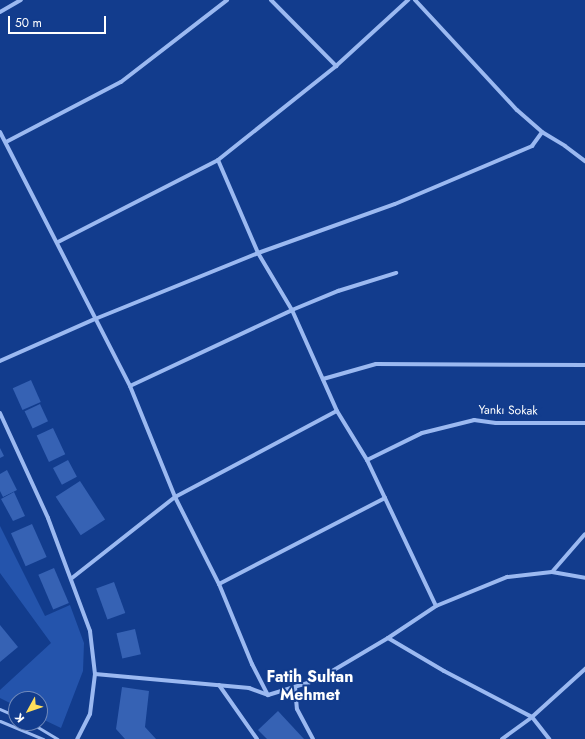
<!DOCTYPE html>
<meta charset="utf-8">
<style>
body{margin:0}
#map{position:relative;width:585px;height:739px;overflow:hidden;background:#123c8d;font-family:Jost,sans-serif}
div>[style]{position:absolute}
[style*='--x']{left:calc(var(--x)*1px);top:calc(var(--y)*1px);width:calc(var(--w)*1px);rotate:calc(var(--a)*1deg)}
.green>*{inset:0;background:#2454ac}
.building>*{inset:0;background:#3662b4;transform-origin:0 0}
.lane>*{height:3px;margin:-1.5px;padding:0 1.5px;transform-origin:1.5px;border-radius:1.5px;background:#9bb9f1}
.street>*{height:4px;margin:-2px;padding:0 2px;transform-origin:2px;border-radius:2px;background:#9bb9f1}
span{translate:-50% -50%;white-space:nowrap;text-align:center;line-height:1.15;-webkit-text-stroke:4px #123c8d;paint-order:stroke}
.street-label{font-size:12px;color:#fff}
.district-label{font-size:16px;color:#fff;font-weight:700}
.north{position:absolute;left:8px;top:691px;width:40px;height:40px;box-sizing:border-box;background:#123c8d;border:1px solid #718abb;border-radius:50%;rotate:230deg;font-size:11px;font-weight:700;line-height:16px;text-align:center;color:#fff}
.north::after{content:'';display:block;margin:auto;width:14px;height:18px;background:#ffdf5b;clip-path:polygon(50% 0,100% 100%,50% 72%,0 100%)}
.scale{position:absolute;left:8px;top:16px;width:98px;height:18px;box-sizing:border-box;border:2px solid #fff;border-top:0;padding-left:5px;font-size:12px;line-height:14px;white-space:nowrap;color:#fff;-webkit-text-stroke:3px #123c8d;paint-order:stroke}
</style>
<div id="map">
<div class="green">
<div style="clip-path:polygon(0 526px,45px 616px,70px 605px,84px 643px,83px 671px,61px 728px,40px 718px,40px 699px,16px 699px,16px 706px,0 698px,0 690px,51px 643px,0 573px)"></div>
</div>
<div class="building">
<div style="left:31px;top:380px;width:24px;height:20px;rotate:66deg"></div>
<div style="left:40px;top:404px;width:19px;height:17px;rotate:65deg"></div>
<div style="left:53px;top:428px;width:29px;height:18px;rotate:65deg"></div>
<div style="clip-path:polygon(0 448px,4px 456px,0 458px)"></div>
<div style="left:68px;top:460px;width:19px;height:17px;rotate:62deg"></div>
<div style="clip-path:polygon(7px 470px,17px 490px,3px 497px,0 491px,0 474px)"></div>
<div style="left:80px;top:481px;width:46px;height:29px;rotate:57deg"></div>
<div style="clip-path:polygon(14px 492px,25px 516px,13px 521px,1px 499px)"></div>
<div style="left:32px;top:524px;width:36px;height:23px;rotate:66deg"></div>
<div style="left:54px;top:568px;width:38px;height:17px;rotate:67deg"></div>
<div style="left:114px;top:582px;width:33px;height:19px;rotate:70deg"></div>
<div style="clip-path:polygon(0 625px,18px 647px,0 662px)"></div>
<div style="left:135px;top:629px;width:26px;height:19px;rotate:77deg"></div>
<div style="clip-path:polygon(122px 687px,149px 691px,145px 727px,156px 739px,125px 739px,116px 729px)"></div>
<div style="clip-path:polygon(278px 711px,304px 739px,267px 739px,258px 730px)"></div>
</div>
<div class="lane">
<div style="--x:0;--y:709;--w:17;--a:24"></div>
<div style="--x:0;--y:721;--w:47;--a:22.7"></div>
<div style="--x:31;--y:723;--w:31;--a:31"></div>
</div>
<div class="street">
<div style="--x:271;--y:0;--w:93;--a:45.4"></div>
<div style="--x:415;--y:0;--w:150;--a:47.2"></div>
<div style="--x:517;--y:110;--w:33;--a:41"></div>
<div style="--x:542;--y:132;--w:27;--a:31"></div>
<div style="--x:565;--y:146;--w:25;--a:37"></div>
<div style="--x:0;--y:12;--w:24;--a:-30"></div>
<div style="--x:0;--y:132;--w:285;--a:62.9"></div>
<div style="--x:130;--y:386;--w:120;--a:67.9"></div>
<div style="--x:175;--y:497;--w:97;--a:63.2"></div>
<div style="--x:219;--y:584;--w:87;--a:67.6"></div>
<div style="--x:252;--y:664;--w:35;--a:63"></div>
<div style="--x:6;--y:142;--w:130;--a:-27.6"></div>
<div style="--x:121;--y:82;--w:134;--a:-37.7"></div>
<div style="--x:218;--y:160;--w:101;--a:66.7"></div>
<div style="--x:258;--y:253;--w:145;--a:-19.7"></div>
<div style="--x:395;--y:204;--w:149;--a:-22.9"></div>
<div style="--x:532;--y:146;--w:17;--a:-54"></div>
<div style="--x:58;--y:242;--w:180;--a:-27.1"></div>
<div style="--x:218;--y:160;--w:151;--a:-38.5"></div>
<div style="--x:336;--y:66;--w:98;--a:-42.5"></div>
<div style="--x:0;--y:361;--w:104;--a:-23.9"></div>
<div style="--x:95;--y:319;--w:176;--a:-22"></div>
<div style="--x:258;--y:253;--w:66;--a:59.2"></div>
<div style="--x:292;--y:310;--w:111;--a:66"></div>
<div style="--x:337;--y:411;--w:57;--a:58.5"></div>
<div style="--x:367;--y:460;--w:161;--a:64.7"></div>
<div style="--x:323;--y:379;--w:55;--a:-15.8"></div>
<div style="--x:376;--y:364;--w:209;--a:0.3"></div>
<div style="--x:130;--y:386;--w:179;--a:-25.1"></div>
<div style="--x:292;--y:310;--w:50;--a:-22.4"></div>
<div style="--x:338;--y:291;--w:61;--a:-17.2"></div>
<div style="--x:0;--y:413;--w:115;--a:65.4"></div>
<div style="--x:48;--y:518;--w:121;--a:69.6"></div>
<div style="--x:90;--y:631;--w:43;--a:83.4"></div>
<div style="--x:95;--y:674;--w:40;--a:97.1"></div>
<div style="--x:90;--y:714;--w:28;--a:117"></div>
<div style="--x:367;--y:460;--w:61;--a:-26.1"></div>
<div style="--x:422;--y:433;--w:54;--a:-14"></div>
<div style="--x:474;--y:420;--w:22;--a:8"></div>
<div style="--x:496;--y:423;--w:89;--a:0"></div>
<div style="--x:552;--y:572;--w:50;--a:-49"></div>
<div style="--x:72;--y:578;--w:131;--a:-38.2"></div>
<div style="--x:175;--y:497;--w:183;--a:-28"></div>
<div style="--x:219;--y:584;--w:187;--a:-27.4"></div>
<div style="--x:388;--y:638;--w:65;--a:30.5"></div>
<div style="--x:444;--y:671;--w:99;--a:27.6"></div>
<div style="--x:532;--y:717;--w:28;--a:52"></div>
<div style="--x:95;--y:674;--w:155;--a:5.2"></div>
<div style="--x:249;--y:688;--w:20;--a:20"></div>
<div style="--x:268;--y:695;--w:51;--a:-17"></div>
<div style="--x:317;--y:680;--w:82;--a:-30.6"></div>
<div style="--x:388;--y:638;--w:58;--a:-33.7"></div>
<div style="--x:436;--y:606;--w:77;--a:-22.2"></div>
<div style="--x:507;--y:577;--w:45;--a:-6.3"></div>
<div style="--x:552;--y:572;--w:34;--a:10"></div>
<div style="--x:219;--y:685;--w:66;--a:54.9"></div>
<div style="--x:295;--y:687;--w:22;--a:85"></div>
<div style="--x:297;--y:709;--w:34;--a:62"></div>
<div style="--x:502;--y:739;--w:37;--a:-36"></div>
<div style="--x:532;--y:717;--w:72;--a:-42.2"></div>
</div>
<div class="street-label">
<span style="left:508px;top:411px;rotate:1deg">Yankı Sokak</span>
</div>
<div class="district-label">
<span style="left:310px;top:686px">Fatih Sultan<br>Mehmet</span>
</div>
<div class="north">K</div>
<div class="scale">50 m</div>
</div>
